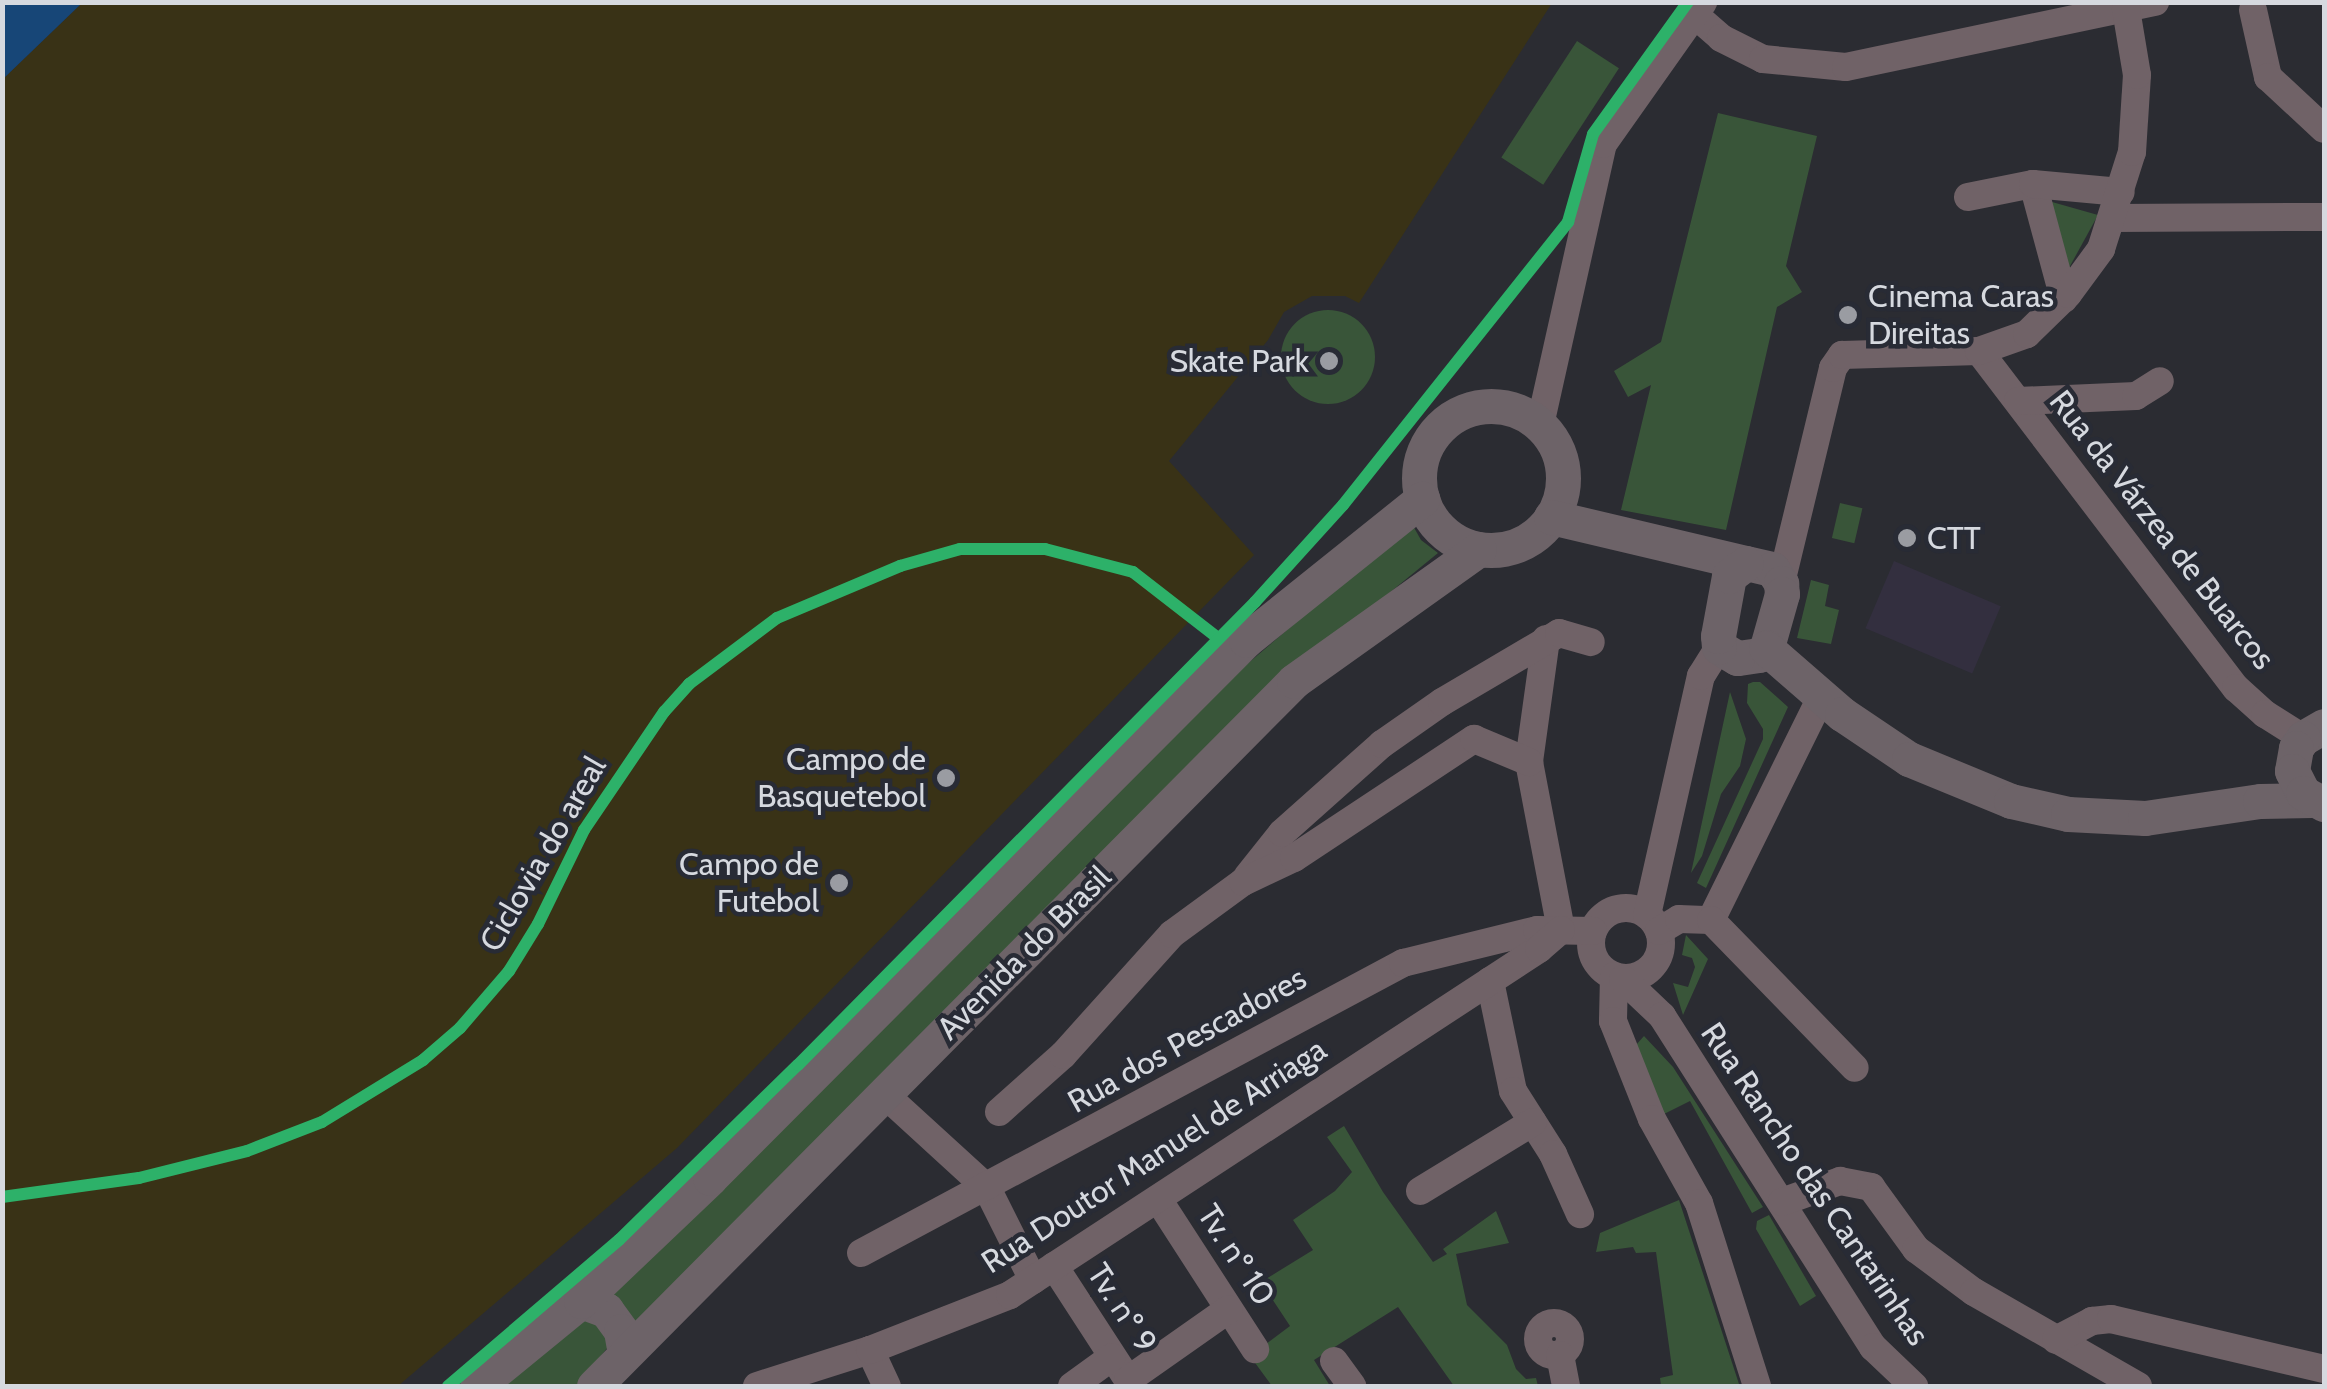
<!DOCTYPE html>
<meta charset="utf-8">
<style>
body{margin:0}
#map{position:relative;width:2327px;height:1389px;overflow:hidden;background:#2b2c32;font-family:Cabin,sans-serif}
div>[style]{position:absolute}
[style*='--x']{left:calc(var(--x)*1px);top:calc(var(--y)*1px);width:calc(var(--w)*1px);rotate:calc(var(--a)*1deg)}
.commercial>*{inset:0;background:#332f3f;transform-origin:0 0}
.green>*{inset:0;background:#395539;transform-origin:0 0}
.round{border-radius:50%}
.sand>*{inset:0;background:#393216}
.water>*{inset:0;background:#174677}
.minor>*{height:28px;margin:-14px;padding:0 14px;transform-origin:14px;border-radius:14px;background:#706267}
.minor>.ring{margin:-14px;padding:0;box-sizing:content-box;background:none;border:28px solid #706267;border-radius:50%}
.major>*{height:35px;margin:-17.5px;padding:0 17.5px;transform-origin:17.5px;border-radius:17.5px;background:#6d6368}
.major>.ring{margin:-17.5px;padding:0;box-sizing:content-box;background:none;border:35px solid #6d6368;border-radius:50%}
.cycleway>*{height:12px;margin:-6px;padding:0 6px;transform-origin:6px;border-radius:6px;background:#2db169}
.dots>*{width:28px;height:28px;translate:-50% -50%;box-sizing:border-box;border:5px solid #282b35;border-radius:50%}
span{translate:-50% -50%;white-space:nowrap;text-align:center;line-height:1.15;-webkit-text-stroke:9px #282b35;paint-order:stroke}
.poi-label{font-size:32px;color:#d6d9df}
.left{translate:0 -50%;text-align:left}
.right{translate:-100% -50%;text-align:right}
.street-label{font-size:32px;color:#d6d9df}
.frame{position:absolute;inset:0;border:5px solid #d6d9df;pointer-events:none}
</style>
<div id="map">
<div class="commercial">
<div style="left:1894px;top:561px;width:116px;height:73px;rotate:23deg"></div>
</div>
<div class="green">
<div style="left:1577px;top:41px;width:50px;height:139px;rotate:33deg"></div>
<div style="clip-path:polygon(1718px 113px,1817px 136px,1786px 266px,1802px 292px,1777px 307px,1726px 530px,1621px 510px,1651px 385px,1628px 397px,1614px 371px,1661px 342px)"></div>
<div style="clip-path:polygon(2045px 200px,2098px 215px,2064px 277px)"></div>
<div class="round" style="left:1281px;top:310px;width:94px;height:94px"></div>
<div style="left:1840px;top:503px;width:23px;height:36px;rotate:13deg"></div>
<div style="clip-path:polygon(1412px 524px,1421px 540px,1438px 553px,1251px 706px,633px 1328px,602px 1296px,1213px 693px)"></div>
<div style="clip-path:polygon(1811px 580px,1829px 585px,1825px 606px,1839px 610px,1831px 644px,1797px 638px)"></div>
<div style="clip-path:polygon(1753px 682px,1760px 682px,1788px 707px,1706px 888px,1697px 883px,1763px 739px,1763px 729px,1747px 703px,1748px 684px)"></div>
<div style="clip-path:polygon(1730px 692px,1746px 739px,1740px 766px,1721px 794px,1702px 856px,1691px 873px)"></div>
<div style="clip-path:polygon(1686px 935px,1708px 959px,1683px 1015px,1673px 983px,1688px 987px,1695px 967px,1692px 958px,1682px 955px)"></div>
<div style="clip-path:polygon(1644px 1036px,1673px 1067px,1763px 1207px,1752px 1213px,1690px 1101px,1664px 1114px,1636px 1045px)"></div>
<div style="clip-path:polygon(1344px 1126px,1383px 1192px,1433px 1262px,1447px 1254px,1443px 1249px,1496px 1211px,1509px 1243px,1456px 1254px,1467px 1305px,1507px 1345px,1516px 1369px,1526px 1379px,1536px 1378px,1538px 1386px,1454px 1386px,1398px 1307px,1314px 1360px,1330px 1386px,1272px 1386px,1250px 1356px,1290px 1326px,1261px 1282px,1313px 1250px,1293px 1220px,1335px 1191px,1352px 1172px,1327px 1137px)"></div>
<div style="clip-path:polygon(1679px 1200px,1739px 1384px,1739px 1386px,1661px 1386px,1660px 1378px,1673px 1375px,1656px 1252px,1636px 1253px,1633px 1247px,1596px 1252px,1600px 1233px)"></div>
<div style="clip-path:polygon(1769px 1215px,1816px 1296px,1800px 1306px,1756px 1229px,1757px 1221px)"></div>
<div style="clip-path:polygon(584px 1315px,602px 1323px,608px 1347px,577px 1386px,491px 1386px)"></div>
</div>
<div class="sand">
<div style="clip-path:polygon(82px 3px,1552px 3px,1359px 303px,1345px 296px,1312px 296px,1284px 312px,1268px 340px,1169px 461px,1254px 555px,677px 1148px,398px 1386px,3px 1386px,3px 79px)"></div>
</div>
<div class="water">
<div style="clip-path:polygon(3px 2px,82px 2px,82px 3px,3px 79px)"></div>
</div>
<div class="minor">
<div style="--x:2253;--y:10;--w:69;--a:77.4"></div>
<div style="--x:2268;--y:77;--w:76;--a:42.9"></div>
<div style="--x:1695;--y:15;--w:35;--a:41"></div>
<div style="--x:1721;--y:38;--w:47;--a:26.6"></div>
<div style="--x:1763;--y:59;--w:83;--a:5.5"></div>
<div style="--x:1846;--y:67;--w:316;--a:-11.9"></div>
<div style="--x:2033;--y:184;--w:119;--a:74.9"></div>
<div style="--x:1968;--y:197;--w:66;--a:-11.3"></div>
<div style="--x:2033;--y:184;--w:88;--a:5.2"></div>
<div style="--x:2113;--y:218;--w:211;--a:-0.3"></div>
<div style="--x:1979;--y:351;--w:424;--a:52.7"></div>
<div style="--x:2236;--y:688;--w:39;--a:42"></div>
<div style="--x:2265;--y:714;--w:45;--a:32.3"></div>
<div style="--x:2018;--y:401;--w:118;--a:-2.4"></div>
<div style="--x:2136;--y:396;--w:28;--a:-32"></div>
<div style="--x:1540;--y:425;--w:288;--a:-77.4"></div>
<div style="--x:1603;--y:144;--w:174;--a:-54.8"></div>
<div style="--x:1781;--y:583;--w:221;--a:-76.4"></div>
<div style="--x:1833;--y:368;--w:16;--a:-55"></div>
<div style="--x:1842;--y:355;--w:137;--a:-1.7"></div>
<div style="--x:1979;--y:351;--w:51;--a:-19.5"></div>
<div style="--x:2027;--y:334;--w:57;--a:-44.3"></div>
<div style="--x:2068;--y:294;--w:56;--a:-53.7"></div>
<div style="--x:2101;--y:249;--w:102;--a:-72.3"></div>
<div style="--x:2132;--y:152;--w:77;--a:-86.3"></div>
<div style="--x:2137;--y:75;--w:67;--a:-99.5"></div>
<div style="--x:1546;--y:639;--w:124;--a:97.9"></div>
<div style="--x:1529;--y:762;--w:171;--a:79.2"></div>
<div style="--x:1247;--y:877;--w:56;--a:-51.5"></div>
<div style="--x:1282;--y:833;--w:134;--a:-41.7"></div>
<div style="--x:1382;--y:744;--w:73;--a:-35"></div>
<div style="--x:1442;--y:702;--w:136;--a:-30.5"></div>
<div style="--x:1559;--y:633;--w:33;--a:16"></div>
<div class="ring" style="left:1591px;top:908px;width:42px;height:42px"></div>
<div style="--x:1647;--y:915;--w:245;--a:-77.3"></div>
<div style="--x:1701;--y:676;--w:34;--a:-58"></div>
<div style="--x:1711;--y:920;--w:249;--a:-63.7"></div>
<div style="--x:1659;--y:931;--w:23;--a:-31"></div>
<div style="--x:1679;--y:919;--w:32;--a:2"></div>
<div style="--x:1711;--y:920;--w:206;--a:45.8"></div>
<div style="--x:1614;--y:976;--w:45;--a:91.3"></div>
<div style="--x:1613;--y:1021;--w:105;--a:68.3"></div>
<div style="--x:1652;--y:1119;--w:96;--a:60.8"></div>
<div style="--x:1699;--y:1203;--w:192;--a:72.4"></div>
<div style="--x:1623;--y:979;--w:54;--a:43.5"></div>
<div style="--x:1662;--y:1016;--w:393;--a:57.5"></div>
<div style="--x:1873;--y:1347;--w:57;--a:43.6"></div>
<div style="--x:1490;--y:981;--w:112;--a:78.2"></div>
<div style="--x:1513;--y:1091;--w:75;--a:57.6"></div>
<div style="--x:1553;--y:1154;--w:66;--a:65.8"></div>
<div style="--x:883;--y:1093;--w:141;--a:42.4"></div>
<div style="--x:987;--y:1188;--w:103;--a:63.4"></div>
<div style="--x:999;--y:1112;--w:86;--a:-41.7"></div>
<div style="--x:1063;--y:1055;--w:163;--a:-48"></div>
<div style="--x:1172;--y:934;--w:88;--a:-36.2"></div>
<div style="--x:1243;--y:882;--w:56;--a:-25.2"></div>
<div style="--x:1294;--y:858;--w:216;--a:-33.5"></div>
<div style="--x:1474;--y:739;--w:60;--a:22.7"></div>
<div style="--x:1420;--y:1191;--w:132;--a:-31.4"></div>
<div style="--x:1158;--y:1199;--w:179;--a:57.1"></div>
<div style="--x:1782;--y:1202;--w:62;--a:-19.9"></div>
<div style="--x:1840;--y:1181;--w:32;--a:11"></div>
<div style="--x:1871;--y:1187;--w:77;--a:54"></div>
<div style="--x:1916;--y:1249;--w:72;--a:36.6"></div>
<div style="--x:1974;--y:1292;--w:189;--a:29.8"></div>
<div style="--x:861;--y:1253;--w:615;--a:-28.15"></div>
<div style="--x:1403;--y:963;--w:138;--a:-13.8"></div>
<div style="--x:1537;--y:930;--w:56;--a:1"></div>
<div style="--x:1054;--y:1266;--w:143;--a:57"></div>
<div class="ring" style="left:1538px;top:1323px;width:4px;height:4px"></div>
<div style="--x:2056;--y:1340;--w:41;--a:-27.8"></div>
<div style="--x:2092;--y:1321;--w:19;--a:-6"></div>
<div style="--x:2111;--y:1319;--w:219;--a:13.2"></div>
<div style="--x:870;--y:1350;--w:40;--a:65"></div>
<div style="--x:1560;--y:1355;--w:32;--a:79"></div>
<div style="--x:1334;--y:1361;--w:31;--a:54"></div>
<div style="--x:1128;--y:1380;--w:123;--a:-35.1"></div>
<div style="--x:757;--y:1386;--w:119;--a:-17.7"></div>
<div style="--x:870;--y:1350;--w:150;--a:-21.4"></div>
<div style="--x:1010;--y:1295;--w:632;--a:-33.19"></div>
<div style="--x:1539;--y:949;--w:29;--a:-41"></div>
<div style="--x:1072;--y:1386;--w:49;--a:-35.9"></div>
</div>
<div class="major">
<div class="ring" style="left:1419px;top:406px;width:109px;height:109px"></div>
<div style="--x:1551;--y:517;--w:200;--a:13.3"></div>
<div style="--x:1746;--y:563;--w:27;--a:13"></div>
<div style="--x:1772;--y:569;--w:17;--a:57"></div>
<div style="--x:1781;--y:583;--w:11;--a:85"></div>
<div style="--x:1782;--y:594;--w:55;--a:105.8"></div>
<div style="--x:1767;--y:647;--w:11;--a:135"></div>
<div style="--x:1759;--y:655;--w:22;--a:172"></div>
<div style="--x:1737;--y:658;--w:21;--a:-149"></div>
<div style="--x:1719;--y:647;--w:11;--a:-95"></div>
<div style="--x:1718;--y:636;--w:61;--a:-79.6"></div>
<div style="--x:1729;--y:576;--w:21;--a:-37"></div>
<div style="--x:1766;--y:648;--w:101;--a:41"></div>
<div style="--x:1842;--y:714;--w:81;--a:33.9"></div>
<div style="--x:1909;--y:759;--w:110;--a:22.4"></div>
<div style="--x:2011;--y:801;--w:58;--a:12.8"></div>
<div style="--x:2068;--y:814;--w:77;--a:3"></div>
<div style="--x:2145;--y:818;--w:116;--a:-8.4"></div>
<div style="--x:2260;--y:801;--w:52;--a:-1.1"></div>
<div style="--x:2324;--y:726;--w:24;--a:150"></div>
<div style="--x:2303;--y:738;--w:12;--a:125"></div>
<div style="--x:2296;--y:748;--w:23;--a:100"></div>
<div style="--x:2292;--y:771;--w:25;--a:63"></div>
<div style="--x:2303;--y:793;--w:24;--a:28"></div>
<div style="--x:581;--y:1301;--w:27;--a:20"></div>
<div style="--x:606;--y:1310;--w:26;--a:54"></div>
<div style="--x:621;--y:1331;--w:22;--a:80"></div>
<div style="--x:477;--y:1386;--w:134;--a:-39.3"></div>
<div style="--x:581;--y:1301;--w:178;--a:-43.6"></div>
<div style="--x:710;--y:1178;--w:759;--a:-45.11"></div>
<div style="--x:1246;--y:640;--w:226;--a:-38.7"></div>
<div style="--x:594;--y:1386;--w:993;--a:-45.2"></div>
<div style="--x:1294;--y:681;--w:227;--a:-35.5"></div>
</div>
<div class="cycleway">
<div style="--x:2;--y:1197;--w:138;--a:-7.9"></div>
<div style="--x:139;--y:1178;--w:111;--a:-14"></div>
<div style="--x:247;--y:1151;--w:80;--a:-21.1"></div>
<div style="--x:322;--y:1122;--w:119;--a:-31.5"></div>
<div style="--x:423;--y:1060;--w:49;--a:-40.9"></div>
<div style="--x:460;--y:1028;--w:75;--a:-49.3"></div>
<div style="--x:509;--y:971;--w:55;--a:-58.3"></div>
<div style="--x:538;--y:924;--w:105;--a:-63.9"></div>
<div style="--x:584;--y:830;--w:143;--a:-55.9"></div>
<div style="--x:664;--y:712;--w:38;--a:-48"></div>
<div style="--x:689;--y:684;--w:110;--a:-36.9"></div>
<div style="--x:777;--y:618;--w:134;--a:-22.9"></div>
<div style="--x:900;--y:566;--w:62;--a:-15.8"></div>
<div style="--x:960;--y:549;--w:85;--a:0"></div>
<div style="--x:1045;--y:549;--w:91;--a:14.6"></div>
<div style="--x:1133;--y:572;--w:108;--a:37.8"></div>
<div style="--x:448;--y:1386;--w:225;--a:-40.5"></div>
<div style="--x:619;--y:1240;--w:250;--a:-44.4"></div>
<div style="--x:798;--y:1065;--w:651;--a:-45.37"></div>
<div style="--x:1255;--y:602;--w:131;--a:-47.8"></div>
<div style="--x:1343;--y:505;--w:362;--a:-51.5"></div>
<div style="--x:1568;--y:222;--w:91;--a:-74.1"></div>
<div style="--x:1593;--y:134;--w:163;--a:-54.3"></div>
</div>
<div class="dots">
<div style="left:1848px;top:315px;background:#9a9ca2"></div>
<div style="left:1329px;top:361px;background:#9a9ca2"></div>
<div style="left:1907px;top:538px;background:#9a9ca2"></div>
<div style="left:946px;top:778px;background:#9a9ca2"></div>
<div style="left:839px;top:883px;background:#9a9ca2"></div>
</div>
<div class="poi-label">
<span class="left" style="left:1868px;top:315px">Cinema Caras<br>Direitas</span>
<span class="right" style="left:1309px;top:361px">Skate Park</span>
<span class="left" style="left:1927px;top:538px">CTT</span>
<span class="right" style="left:926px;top:778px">Campo de<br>Basquetebol</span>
<span class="right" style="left:819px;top:883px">Campo de<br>Futebol</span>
</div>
<div class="street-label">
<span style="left:2162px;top:530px;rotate:52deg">Rua da Várzea de Buarcos</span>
<span style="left:543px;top:854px;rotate:-60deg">Ciclovia do areal</span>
<span style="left:1024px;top:953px;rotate:-45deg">Avenida do Brasil</span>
<span style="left:1187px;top:1040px;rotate:-29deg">Rua dos Pescadores</span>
<span style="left:1154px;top:1156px;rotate:-33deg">Rua Doutor Manuel de Arriaga</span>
<span style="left:1815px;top:1184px;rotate:56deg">Rua Rancho das Cantarinhas</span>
<span style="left:1236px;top:1255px;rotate:57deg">Tv. nº 10</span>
<span style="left:1122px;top:1308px;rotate:57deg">Tv. nº 9</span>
</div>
<div class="frame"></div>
</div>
